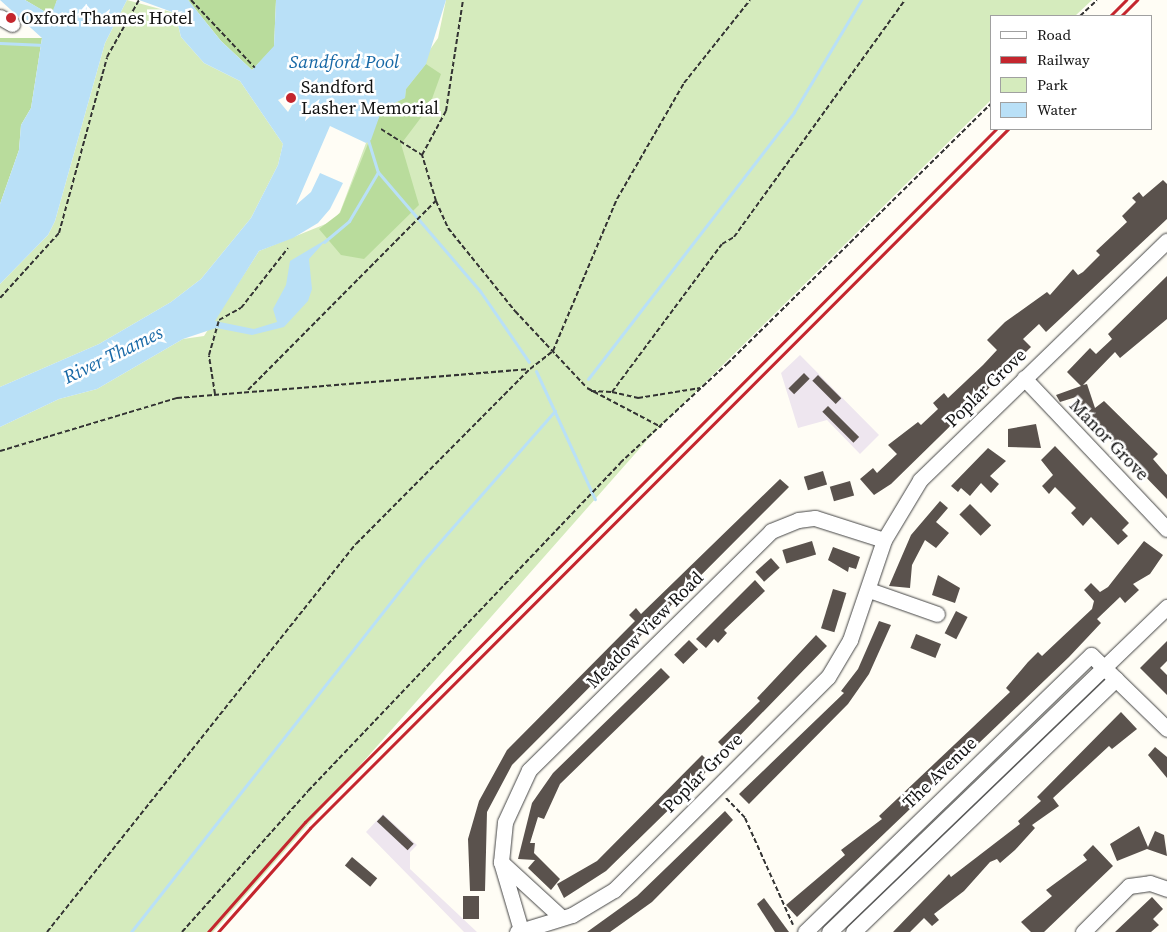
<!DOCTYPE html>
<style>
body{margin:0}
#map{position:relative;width:1167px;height:932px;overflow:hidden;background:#fffdf5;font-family:"Source Serif 4",serif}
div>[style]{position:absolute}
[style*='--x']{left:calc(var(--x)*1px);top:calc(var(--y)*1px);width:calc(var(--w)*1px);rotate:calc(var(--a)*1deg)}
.industrial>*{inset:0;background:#eee6ef}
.green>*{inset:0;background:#d5ebbd}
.forest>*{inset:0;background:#b9dc9c}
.water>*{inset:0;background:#b9e0f7}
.stream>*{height:3px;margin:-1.5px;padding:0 1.5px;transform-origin:1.5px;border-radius:1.5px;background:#b9e0f7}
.building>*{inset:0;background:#5a524d;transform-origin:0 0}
.path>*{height:2px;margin-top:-1px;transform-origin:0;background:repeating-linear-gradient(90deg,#333 0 5px,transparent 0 7.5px)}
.roads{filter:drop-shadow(0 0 1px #444) drop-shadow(0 0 1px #444)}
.minor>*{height:15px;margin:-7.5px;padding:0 7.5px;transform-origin:7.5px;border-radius:7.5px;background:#fff}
.rail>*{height:3px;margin:-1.5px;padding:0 1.5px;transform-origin:1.5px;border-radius:1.5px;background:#c4262e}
.dots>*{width:14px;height:14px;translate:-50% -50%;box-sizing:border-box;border:2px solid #fff;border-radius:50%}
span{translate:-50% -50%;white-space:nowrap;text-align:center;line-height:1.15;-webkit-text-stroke:5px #fff;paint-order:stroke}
.poi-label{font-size:18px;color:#111}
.left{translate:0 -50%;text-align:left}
.street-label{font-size:18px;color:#111}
.water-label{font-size:19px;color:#1768a6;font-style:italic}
.legend{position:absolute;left:990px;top:15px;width:162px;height:115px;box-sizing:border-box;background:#fff;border:1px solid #a0a0a0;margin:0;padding:6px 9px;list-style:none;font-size:15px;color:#111}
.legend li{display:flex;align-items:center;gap:10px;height:25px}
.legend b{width:25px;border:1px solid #a0a0a0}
</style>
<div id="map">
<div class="industrial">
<div style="clip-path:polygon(800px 355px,879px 435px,860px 454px,827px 420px,798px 428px,781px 373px)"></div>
<div style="clip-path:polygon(383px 814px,417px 845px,410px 852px,410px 869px,477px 932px,464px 932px,366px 832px)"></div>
</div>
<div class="green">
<div style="clip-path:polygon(127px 0,175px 13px,181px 37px,204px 63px,240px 81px,283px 144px,278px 165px,251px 218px,201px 279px,171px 302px,99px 344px,0 387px,0 284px,48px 235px,55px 221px,105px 43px)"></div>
<div style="clip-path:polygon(446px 0,1092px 0,1075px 16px,991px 16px,991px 100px,649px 438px,213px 932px,0 932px,0 427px,59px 399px,97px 389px,183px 339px,204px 336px,259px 251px,333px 221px,340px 212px,366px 143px,438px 38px)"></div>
</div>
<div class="forest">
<div style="clip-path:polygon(25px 0,57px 0,52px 16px)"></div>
<div style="clip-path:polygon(188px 0,276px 0,274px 47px,252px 70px,221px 41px)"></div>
<div style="clip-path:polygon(0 38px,42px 38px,31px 108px,21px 125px,19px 150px,0 204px)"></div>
<div style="clip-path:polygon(426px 64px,441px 74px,429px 107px,401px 144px,419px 205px,364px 259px,341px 255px,319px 229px,340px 213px,382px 109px,405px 98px,406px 89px)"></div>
</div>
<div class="water">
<div style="clip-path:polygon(0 0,25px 0,51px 15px,57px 0,127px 0,105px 43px,55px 221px,48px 235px,0 284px,0 204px,19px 150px,21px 125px,31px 108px,42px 38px)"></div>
<div style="clip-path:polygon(evenodd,139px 0,188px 0,221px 41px,252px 70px,274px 46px,276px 0,446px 0,426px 64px,406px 89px,405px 98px,382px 109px,371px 140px,366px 143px,330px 126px,296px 205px,311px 192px,320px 173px,343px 183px,330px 209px,318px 223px,293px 238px,259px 251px,215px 321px,254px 329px,277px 322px,273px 309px,286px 285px,290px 261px,327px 239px,309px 259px,312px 289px,308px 301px,284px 327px,252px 335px,216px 328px,183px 339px,97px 389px,59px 399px,0 427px,0 387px,99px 344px,171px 302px,201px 279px,251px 218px,278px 165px,283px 144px,240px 81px,204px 63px,181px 37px,175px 13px,139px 0,290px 94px,295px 100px,288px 112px,278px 100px,290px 94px)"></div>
</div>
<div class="stream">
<div style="--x:0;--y:43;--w:44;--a:2.6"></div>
<div style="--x:368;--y:140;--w:34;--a:73"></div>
<div style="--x:378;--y:172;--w:157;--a:49.4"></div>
<div style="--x:480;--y:291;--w:86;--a:55.4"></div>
<div style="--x:324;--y:242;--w:33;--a:-40"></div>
<div style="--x:349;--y:221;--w:57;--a:-59.4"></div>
<div style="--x:536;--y:371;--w:141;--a:65.3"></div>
<div style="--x:588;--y:379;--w:337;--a:-52.3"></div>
<div style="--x:794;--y:112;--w:131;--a:-59.1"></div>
<div style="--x:131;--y:932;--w:472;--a:-51.8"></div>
<div style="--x:423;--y:561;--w:200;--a:-48.7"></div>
</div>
<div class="building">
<div style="clip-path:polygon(1163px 180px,1167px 184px,1167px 219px,1046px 332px,1039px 324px,1023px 339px,1031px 347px,891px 484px,874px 495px,860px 479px,873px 468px,877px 473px,897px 454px,888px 445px,918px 422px,921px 425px,938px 409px,933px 403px,944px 393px,948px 398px,983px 365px,997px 350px,987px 340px,1005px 322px,1047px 292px,1050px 295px,1073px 269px,1078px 275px,1083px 272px,1100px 255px,1096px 251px,1127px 222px,1122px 216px,1136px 202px,1132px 198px,1139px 192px,1143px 197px)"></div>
<div style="clip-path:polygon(1167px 276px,1167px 319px,1120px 358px,1115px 352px,1083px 385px,1087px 384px,1095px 408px,1104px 401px,1158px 454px,1153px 459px,1167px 475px,1167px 499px,1079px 408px,1076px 397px,1060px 402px,1056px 395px,1081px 386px,1067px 372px,1090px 348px,1096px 354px,1112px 339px,1108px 334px)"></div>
<div style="left:804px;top:373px;width:8px;height:22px;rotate:45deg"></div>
<div style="left:818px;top:375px;width:33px;height:8px;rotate:45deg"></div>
<div style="left:828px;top:406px;width:44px;height:8px;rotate:45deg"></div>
<div style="clip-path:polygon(1036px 424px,1041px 448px,1008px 447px,1008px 429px)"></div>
<div style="clip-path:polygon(1055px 446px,1129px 523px,1122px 530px,1128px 536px,1118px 545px,1091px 517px,1083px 526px,1071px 513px,1076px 508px,1055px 487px,1049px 494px,1042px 486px,1053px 475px,1041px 460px)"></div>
<div style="clip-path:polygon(988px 448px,1006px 461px,990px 476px,999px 484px,991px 493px,981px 483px,970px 496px,961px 488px,958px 492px,951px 486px)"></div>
<div style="left:823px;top:471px;width:14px;height:20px;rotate:73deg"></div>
<div style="clip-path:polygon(780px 479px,789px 487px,512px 765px,487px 812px,485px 891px,470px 891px,468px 839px,479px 801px,507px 750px,635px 621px,629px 615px,636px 608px,641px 614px)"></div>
<div style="left:850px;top:481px;width:15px;height:21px;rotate:74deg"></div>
<div style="clip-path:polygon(940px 501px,948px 508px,936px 522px,949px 533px,936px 548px,925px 540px,912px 565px,910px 588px,889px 586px,911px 535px)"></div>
<div style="left:970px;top:504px;width:30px;height:15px;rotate:45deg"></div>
<div style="left:812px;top:541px;width:14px;height:31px;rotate:73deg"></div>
<div style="clip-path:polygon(1144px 541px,1163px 555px,1150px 574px,1133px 584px,1139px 590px,1125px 603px,1120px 597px,1097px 619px,1101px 623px,1069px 657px,797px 917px,786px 905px,845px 855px,841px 850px,882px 819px,879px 816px,1010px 692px,1006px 688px,1028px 662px,1038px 652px,1042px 656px,1092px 609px,1094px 601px,1084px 590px,1091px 583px,1100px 592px,1108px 587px)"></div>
<div style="clip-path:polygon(833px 547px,860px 557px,856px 569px,849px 567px,848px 572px,828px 560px)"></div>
<div style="left:771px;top:558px;width:13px;height:21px;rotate:48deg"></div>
<div style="clip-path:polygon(938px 575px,960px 588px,955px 603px,932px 595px)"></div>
<div style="clip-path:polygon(755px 580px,765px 591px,724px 630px,727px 633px,718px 643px,714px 639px,706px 648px,696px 639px)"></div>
<div style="left:833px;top:589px;width:14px;height:41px;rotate:17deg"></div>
<div style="left:956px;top:611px;width:13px;height:25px;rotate:27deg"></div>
<div style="clip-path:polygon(879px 621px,891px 625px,869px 674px,848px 704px,749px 804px,739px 794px,844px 693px,841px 691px,858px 669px)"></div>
<div style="left:916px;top:634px;width:27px;height:15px;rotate:22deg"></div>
<div style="clip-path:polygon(816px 635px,827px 646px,726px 750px,718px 742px,760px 701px,757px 698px)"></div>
<div style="left:689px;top:640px;width:13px;height:21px;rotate:45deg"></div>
<div style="clip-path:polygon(1167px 641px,1167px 661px,1160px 668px,1167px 675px,1167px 695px,1140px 668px)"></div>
<div style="clip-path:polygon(661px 668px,670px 677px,560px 784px,544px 819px,538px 817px,530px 843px,535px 843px,534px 853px,560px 879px,551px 890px,528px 868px,535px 860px,518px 859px,532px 803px,553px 773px)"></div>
<div style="clip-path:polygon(1121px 712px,1137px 729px,1112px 749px,1109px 746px,1053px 798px,1059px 806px,1032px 825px,1035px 828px,1015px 850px,1000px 863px,997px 859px,990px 862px,964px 891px,934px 914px,939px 920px,932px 926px,924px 918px,910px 932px,893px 932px,949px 874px,951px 877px,1020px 824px,1018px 821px,1041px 801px,1037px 797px)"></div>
<div style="clip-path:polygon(1155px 747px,1167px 757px,1167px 778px,1148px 755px)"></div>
<div style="clip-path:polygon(702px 755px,712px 765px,693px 786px,606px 871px,564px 898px,557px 884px,597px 861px)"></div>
<div style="clip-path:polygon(725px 811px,733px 820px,652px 902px,610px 932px,587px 932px,637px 896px)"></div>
<div style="left:383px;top:815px;width:42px;height:9px;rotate:43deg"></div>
<div style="clip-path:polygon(1139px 826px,1148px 847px,1155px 831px,1164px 835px,1167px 856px,1147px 849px,1117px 861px,1110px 844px)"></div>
<div style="clip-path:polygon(1093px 845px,1113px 866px,1044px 932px,1031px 932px,1021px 922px,1052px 896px,1046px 890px,1087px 860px,1083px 855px)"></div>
<div style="left:352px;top:857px;width:33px;height:11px;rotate:40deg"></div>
<div style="left:479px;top:896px;width:23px;height:16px;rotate:90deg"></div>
<div style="clip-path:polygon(1152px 897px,1163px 909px,1153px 919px,1159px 925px,1151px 932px,1115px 932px)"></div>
<div style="clip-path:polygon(764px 898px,789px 932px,775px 932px,757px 904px)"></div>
</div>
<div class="path">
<div style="--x:191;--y:0;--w:93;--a:46.7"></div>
<div style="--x:1080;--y:16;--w:23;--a:-43"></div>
<div style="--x:381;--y:129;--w:49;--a:32.4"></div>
<div style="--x:436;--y:201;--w:30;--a:66"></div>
<div style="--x:448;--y:228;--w:107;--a:51.1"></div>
<div style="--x:515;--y:311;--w:105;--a:46.9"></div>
<div style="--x:587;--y:388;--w:84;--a:27.8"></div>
<div style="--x:0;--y:298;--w:88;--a:-47.8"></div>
<div style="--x:59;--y:233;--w:182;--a:-74.7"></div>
<div style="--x:107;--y:57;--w:65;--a:-60.7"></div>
<div style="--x:219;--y:320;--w:25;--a:-29"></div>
<div style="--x:241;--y:308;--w:76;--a:-51.9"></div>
<div style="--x:248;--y:390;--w:267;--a:-45.2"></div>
<div style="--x:436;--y:201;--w:48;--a:-106.9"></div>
<div style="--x:422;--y:155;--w:50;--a:-61.4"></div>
<div style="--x:446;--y:111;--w:112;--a:-81.3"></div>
<div style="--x:591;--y:391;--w:21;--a:3"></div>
<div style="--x:612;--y:392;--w:184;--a:-53.4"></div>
<div style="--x:722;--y:244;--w:14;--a:-30"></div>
<div style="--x:734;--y:237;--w:292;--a:-54.2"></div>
<div style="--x:612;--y:392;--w:27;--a:13"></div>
<div style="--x:638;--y:398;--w:63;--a:-9.2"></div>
<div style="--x:215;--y:394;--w:39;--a:-99"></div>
<div style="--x:209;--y:355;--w:35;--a:-74"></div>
<div style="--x:0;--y:451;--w:185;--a:-16.7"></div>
<div style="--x:177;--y:398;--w:352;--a:-4.7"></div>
<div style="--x:726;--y:798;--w:28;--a:46"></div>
<div style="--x:745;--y:818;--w:117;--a:65.8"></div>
<div style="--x:47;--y:932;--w:496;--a:-51.5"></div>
<div style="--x:356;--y:544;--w:247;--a:-45.2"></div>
<div style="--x:530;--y:369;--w:29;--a:-38"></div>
<div style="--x:553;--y:351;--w:165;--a:-67.2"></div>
<div style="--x:617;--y:199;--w:134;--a:-60"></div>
<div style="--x:684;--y:83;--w:106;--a:-51.5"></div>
<div style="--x:182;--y:932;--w:189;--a:-48.2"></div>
<div style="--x:308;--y:791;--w:453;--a:-46.4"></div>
<div style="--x:620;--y:463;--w:146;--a:-42.8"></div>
<div style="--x:727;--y:364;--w:371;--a:-44.6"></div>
</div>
<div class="roads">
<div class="minor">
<div style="--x:0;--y:17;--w:14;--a:30"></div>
<div style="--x:1024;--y:378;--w:208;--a:46.6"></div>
<div style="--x:869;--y:590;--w:72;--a:19.4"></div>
<div style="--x:501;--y:862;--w:81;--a:42.5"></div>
<div style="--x:521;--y:930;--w:71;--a:-106.4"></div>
<div style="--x:501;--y:862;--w:40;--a:-84.3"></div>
<div style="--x:505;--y:822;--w:57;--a:-65.2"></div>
<div style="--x:529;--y:770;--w:340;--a:-44.6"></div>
<div style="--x:771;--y:531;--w:29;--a:-22"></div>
<div style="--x:798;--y:520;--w:17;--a:-7"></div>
<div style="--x:815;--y:518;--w:72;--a:17.7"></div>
<div style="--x:517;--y:932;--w:58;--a:-17.2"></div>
<div style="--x:572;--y:915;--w:49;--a:-30.8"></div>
<div style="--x:614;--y:890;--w:302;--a:-44.9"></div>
<div style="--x:828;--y:677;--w:43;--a:-59.3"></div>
<div style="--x:850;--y:640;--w:106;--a:-71.2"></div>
<div style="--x:884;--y:540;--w:70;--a:-59"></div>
<div style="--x:920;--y:480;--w:344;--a:-44.1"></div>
<div style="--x:805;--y:932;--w:398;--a:-44.1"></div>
<div style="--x:1091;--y:655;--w:106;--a:44.2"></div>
<div style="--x:829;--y:932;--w:469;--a:-43.9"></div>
<div style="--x:853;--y:932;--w:365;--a:-43.9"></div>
<div style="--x:1083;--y:932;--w:65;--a:-45"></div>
<div style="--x:1129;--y:886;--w:21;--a:-8"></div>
<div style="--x:1150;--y:883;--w:18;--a:19"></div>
</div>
</div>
<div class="rail">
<div style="--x:1110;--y:16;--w:23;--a:-45"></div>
<div style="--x:1121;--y:16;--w:23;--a:-45"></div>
<div style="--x:208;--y:932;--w:147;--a:-48.6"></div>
<div style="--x:305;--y:822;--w:979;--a:-45.08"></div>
<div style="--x:218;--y:932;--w:139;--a:-48.5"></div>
<div style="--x:310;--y:828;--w:988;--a:-45.04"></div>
</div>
<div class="dots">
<div style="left:11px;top:18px;background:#c4262e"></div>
<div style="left:291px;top:98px;background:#c4262e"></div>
</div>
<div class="poi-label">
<span class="left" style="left:21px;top:18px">Oxford Thames Hotel</span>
<span class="left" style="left:301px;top:98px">Sandford<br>Lasher Memorial</span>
</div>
<div class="street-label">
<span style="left:986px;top:388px;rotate:-44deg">Poplar Grove</span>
<span style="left:1109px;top:440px;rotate:46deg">Manor Grove</span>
<span style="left:645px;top:630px;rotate:-45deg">Meadow View Road</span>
<span style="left:703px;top:773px;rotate:-45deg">Poplar Grove</span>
<span style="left:940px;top:773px;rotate:-44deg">The Avenue</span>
</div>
<div class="water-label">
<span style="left:344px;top:62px">Sandford Pool</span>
<span style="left:113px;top:355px;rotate:-26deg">River Thames</span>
</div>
<ul class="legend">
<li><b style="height:6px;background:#fff"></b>Road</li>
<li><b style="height:6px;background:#c4262e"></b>Railway</li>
<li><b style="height:14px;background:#d5ebbd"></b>Park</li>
<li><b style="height:14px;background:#b9e0f7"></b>Water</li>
</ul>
</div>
